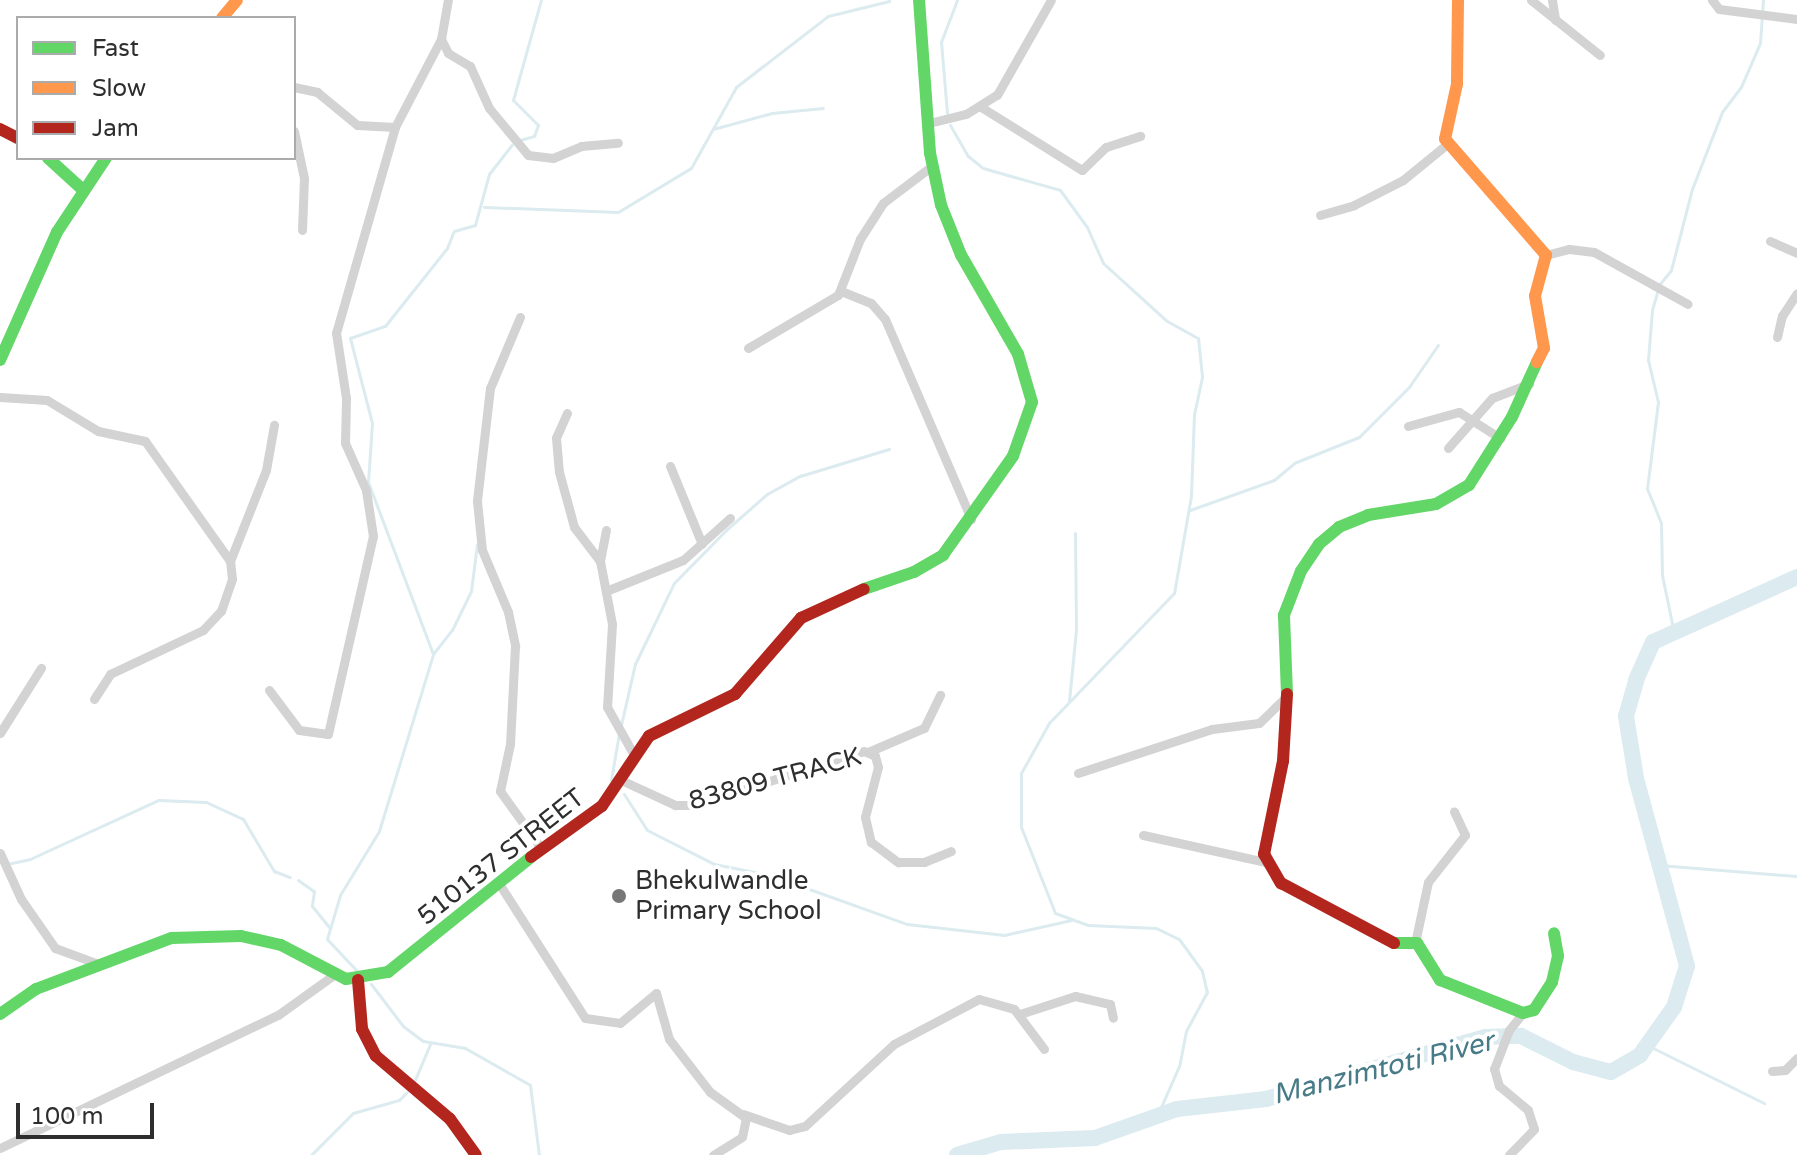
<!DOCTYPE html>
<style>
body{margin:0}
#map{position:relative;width:1797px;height:1155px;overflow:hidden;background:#fff;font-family:"Varela Round",sans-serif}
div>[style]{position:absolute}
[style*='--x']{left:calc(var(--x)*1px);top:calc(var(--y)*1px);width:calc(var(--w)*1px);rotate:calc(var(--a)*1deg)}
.stream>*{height:3px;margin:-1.5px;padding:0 1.5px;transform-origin:1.5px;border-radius:1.5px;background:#dbebef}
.river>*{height:16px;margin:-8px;padding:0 8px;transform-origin:8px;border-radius:8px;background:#dbebef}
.street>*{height:9px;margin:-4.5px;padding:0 4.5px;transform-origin:4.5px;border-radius:4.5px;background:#d3d3d3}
.fast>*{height:12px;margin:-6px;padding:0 6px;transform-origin:6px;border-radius:6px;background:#63d668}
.slow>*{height:12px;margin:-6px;padding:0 6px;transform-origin:6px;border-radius:6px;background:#ff974d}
.jam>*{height:12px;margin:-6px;padding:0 6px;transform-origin:6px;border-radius:6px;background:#b3261e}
.dots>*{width:22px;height:22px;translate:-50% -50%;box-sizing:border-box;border:4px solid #fff;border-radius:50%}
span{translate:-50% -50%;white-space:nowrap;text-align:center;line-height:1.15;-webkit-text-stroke:8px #fff;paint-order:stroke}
.street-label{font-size:26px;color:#2e2e2e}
.poi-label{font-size:26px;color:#2e2e2e}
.left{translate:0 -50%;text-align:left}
.water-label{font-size:28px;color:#467b87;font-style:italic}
.legend{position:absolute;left:16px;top:16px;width:280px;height:144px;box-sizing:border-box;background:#fff;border:2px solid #ababab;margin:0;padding:10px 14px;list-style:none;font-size:24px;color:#2e2e2e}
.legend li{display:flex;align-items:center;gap:16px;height:40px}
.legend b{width:40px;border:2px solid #ababab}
.scale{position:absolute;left:16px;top:1103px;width:138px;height:36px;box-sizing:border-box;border:4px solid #2e2e2e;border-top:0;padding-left:10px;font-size:24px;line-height:28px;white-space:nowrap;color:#2e2e2e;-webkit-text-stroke:6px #fff;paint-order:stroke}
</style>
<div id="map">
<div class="stream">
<div style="--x:947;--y:113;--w:71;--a:-94.8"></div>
<div style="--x:941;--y:42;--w:45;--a:-69.1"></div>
<div style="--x:950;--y:125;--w:36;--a:60"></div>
<div style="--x:968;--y:156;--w:19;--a:39"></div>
<div style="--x:983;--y:168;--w:80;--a:15.9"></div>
<div style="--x:1060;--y:190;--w:46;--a:53.9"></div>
<div style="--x:1087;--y:227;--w:39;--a:66"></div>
<div style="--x:1103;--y:263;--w:86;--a:42.2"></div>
<div style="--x:1167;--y:321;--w:35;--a:29"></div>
<div style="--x:1198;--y:338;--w:39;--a:84"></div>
<div style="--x:1202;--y:377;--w:38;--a:102"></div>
<div style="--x:1194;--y:414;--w:82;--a:92.1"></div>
<div style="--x:1191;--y:496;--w:98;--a:99.9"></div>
<div style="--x:1174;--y:593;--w:180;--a:133.9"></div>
<div style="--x:1049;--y:723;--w:57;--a:119.2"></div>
<div style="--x:1021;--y:773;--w:54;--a:90"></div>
<div style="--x:1021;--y:827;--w:92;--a:68.4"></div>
<div style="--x:1055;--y:913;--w:35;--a:20"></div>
<div style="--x:1088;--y:925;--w:68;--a:2.5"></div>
<div style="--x:1156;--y:928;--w:25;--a:26"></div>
<div style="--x:1179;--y:939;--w:39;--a:54"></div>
<div style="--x:1202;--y:971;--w:22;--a:77"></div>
<div style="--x:1207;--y:992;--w:44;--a:118.3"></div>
<div style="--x:1186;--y:1031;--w:36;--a:101"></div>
<div style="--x:1179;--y:1066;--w:55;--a:113.7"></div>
<div style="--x:713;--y:129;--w:61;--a:-15.2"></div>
<div style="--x:772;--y:113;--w:51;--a:-5.6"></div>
<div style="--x:520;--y:140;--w:15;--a:-16"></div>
<div style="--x:534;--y:136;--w:12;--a:-70"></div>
<div style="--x:538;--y:125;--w:35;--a:-135"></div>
<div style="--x:513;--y:100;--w:104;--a:-74.4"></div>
<div style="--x:484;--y:207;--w:134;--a:2.1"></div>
<div style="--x:618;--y:212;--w:85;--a:-31.1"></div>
<div style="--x:691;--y:168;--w:93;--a:-60.9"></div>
<div style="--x:736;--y:87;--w:116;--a:-37.7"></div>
<div style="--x:828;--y:16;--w:63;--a:-13.8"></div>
<div style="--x:1190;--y:510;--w:89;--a:-19.7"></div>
<div style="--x:1274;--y:480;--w:26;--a:-40"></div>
<div style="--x:1294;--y:463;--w:70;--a:-21.8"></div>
<div style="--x:1359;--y:437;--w:71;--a:-45"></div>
<div style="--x:1409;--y:387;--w:51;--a:-55.4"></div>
<div style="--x:1674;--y:633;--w:59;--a:-101.7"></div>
<div style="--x:1662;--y:575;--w:52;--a:-91.1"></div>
<div style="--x:1661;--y:523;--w:37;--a:-112"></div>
<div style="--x:1647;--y:489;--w:88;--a:-82.8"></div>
<div style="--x:1658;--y:402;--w:43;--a:-103.4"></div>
<div style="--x:1648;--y:360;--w:50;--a:-85.4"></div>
<div style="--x:1652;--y:310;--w:26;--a:-74"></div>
<div style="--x:1659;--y:285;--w:19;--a:-51"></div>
<div style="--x:1671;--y:270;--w:84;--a:-75.5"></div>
<div style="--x:1692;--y:189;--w:83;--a:-68.7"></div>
<div style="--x:1722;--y:112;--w:31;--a:-53"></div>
<div style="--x:1741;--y:87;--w:48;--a:-66.6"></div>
<div style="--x:1760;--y:43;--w:43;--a:-86"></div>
<div style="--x:433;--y:654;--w:184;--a:-110.7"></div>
<div style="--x:368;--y:482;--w:59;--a:-86.1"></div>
<div style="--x:372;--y:423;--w:88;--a:-104.5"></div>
<div style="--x:350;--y:338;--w:37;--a:-19"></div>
<div style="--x:385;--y:326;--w:100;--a:-51.5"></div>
<div style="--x:447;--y:248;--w:18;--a:-68"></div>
<div style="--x:454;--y:231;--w:22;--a:-16"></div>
<div style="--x:475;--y:225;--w:53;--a:-74.6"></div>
<div style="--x:489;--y:174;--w:37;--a:-52"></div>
<div style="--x:1069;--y:701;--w:72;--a:-84.4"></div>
<div style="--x:1076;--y:629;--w:96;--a:-90.6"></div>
<div style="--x:621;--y:725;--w:63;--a:-77.1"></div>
<div style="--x:635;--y:664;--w:90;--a:-64.3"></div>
<div style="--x:674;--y:583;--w:74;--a:-45.5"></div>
<div style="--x:726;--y:530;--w:55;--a:-41.3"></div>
<div style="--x:767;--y:494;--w:38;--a:-29"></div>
<div style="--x:800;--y:476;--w:93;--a:-16.9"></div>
<div style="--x:611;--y:780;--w:48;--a:-80.3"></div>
<div style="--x:624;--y:794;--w:43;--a:57.4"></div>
<div style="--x:647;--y:830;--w:75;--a:26.9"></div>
<div style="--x:714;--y:864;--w:57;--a:11.1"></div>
<div style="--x:770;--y:875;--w:145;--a:19.7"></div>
<div style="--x:907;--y:924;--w:98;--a:6.5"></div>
<div style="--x:1004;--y:935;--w:69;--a:-12.6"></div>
<div style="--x:7;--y:864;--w:24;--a:-12"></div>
<div style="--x:30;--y:859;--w:141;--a:-24.7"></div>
<div style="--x:158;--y:800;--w:48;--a:2.4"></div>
<div style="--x:206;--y:802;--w:41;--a:24.7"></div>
<div style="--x:243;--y:819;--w:61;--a:59.2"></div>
<div style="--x:274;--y:871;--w:17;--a:21"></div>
<div style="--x:1659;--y:865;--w:138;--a:4.6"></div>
<div style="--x:298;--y:880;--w:19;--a:35"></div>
<div style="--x:314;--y:891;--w:15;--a:98"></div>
<div style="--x:312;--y:906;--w:28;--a:51"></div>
<div style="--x:358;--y:972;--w:45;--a:-133.2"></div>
<div style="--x:327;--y:939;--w:46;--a:-73.5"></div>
<div style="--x:340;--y:895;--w:75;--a:-58.6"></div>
<div style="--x:379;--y:831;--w:185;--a:-73"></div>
<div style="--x:433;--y:654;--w:31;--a:-52"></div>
<div style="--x:452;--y:630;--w:43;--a:-64"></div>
<div style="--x:471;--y:591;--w:47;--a:-82.7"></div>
<div style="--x:371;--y:984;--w:53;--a:52.7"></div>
<div style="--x:403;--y:1026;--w:25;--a:37"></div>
<div style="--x:423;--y:1041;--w:43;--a:9.5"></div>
<div style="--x:465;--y:1048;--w:75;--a:29.6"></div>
<div style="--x:530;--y:1085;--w:71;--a:82.7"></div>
<div style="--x:1647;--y:1045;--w:131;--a:26.4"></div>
<div style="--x:414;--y:1082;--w:43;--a:-67"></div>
<div style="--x:311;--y:1155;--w:59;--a:-45"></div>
<div style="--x:353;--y:1113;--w:48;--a:-15.8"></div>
<div style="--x:399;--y:1100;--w:11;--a:-45"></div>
</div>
<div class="river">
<div style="--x:957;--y:1155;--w:46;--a:-16.5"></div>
<div style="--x:1001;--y:1142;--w:94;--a:-2.4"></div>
<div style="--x:1095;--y:1138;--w:87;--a:-19.5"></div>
<div style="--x:1177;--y:1109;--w:90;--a:-6.4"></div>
<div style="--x:1266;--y:1099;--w:228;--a:-15.8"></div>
<div style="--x:1485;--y:1037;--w:36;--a:-2"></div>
<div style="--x:1521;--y:1036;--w:58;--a:26.6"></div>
<div style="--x:1573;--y:1062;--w:39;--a:15"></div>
<div style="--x:1611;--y:1072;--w:34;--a:-30"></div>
<div style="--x:1640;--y:1055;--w:59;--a:-54.7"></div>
<div style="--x:1674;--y:1007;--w:43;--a:-72.4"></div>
<div style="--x:1687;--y:966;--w:195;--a:-105.2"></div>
<div style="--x:1636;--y:778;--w:63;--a:-99.2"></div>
<div style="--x:1626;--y:716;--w:37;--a:-74"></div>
<div style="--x:1636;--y:680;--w:42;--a:-65.9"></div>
<div style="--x:1653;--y:642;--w:158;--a:-24.3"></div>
</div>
<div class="street">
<div style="--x:1531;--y:0;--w:88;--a:38.6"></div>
<div style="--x:1552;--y:0;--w:20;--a:81"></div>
<div style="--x:1712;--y:0;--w:11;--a:52"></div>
<div style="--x:1719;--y:9;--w:79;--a:7.3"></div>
<div style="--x:441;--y:39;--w:16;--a:63"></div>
<div style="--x:448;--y:53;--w:26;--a:31"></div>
<div style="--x:470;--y:66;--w:46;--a:65.7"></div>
<div style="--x:489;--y:108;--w:61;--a:50.3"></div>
<div style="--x:528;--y:155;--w:25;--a:7"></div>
<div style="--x:553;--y:158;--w:30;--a:-23"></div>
<div style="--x:581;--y:146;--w:37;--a:-5"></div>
<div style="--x:294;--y:87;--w:24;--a:12"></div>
<div style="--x:317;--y:92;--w:52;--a:39.5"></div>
<div style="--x:357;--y:125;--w:38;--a:3"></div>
<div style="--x:981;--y:107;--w:119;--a:32"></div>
<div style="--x:1082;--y:170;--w:33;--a:-44"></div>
<div style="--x:1106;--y:147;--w:36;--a:-18"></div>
<div style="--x:929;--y:123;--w:38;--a:-14"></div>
<div style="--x:966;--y:114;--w:36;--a:-32"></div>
<div style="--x:997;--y:95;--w:109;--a:-60.4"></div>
<div style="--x:294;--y:131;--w:48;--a:78"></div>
<div style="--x:304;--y:178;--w:52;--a:92.2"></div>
<div style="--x:1320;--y:215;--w:35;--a:-16"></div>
<div style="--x:1354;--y:205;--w:55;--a:-27"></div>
<div style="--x:1403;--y:180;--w:57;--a:-39.3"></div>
<div style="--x:1770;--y:241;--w:30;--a:24"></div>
<div style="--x:1546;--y:255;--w:24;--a:-15"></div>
<div style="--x:1569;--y:249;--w:25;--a:7"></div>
<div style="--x:1594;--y:252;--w:107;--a:29"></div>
<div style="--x:841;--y:291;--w:32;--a:22"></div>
<div style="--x:871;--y:303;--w:21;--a:49"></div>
<div style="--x:885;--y:319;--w:218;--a:66.7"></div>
<div style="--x:520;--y:317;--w:77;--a:112.9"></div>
<div style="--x:490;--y:388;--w:114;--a:96.6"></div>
<div style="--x:477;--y:501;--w:49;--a:84.2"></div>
<div style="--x:482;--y:550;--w:67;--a:67.2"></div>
<div style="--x:508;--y:612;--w:35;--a:78"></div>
<div style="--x:515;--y:646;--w:98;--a:92.9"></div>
<div style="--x:510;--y:744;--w:48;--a:102"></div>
<div style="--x:500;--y:791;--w:70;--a:54.3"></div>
<div style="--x:1777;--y:337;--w:22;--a:-77"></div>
<div style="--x:1782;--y:316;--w:27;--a:-57"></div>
<div style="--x:748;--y:348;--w:104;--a:-30.5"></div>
<div style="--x:838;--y:295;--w:60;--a:-68.6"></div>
<div style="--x:860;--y:239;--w:43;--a:-57.4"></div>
<div style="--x:883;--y:203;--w:61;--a:-37.1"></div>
<div style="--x:0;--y:397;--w:47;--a:3.7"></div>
<div style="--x:47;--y:400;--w:60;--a:31.3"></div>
<div style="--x:98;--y:431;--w:48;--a:12"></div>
<div style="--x:145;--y:441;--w:147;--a:54.7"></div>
<div style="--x:567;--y:413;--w:27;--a:114"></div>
<div style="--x:556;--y:438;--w:34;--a:85"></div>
<div style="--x:559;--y:472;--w:57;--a:74.7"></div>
<div style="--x:574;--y:527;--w:43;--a:52.6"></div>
<div style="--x:1408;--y:426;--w:53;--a:-15.4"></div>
<div style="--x:1459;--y:412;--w:49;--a:32.4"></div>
<div style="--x:1448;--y:448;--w:67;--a:-48.7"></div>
<div style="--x:1492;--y:398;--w:40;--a:-21"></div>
<div style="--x:670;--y:466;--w:84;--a:67.7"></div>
<div style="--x:606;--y:530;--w:32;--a:101"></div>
<div style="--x:600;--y:561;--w:64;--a:79.2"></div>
<div style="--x:612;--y:624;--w:83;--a:93.4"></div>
<div style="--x:607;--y:707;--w:55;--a:60.6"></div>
<div style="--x:606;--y:591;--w:83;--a:-21.9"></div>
<div style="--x:683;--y:560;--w:63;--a:-41.8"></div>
<div style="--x:269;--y:690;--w:50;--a:53.1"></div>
<div style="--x:299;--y:730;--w:29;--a:8"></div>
<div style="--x:328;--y:734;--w:203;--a:-77.2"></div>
<div style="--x:373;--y:536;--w:47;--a:-98.7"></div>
<div style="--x:366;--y:490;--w:51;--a:-114.1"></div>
<div style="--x:345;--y:443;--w:45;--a:-88.7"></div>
<div style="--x:346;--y:398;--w:66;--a:-98.7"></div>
<div style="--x:336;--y:333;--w:214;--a:-74"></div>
<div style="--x:395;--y:127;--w:99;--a:-62.4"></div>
<div style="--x:441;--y:39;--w:40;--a:-80"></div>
<div style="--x:94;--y:699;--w:30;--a:-57"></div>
<div style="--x:110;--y:674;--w:103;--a:-25.3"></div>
<div style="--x:203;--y:630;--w:26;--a:-47"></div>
<div style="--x:221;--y:611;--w:34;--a:-71"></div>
<div style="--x:232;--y:579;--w:18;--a:-96"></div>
<div style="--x:230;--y:561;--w:98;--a:-68.4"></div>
<div style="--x:266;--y:470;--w:46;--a:-79.9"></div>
<div style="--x:0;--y:733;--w:77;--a:-57.8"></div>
<div style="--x:868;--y:752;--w:61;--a:-23.2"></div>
<div style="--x:924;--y:728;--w:37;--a:-64"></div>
<div style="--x:1078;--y:773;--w:141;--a:-18.2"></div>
<div style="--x:1212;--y:729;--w:47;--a:-7.3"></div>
<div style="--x:1259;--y:723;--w:39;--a:-44"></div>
<div style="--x:621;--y:780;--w:60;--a:24.8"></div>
<div style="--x:675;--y:805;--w:19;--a:0"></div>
<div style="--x:694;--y:805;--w:178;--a:-17.6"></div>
<div style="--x:864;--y:751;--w:12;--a:24"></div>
<div style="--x:875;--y:756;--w:11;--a:75"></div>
<div style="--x:878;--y:767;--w:52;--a:104.6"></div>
<div style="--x:865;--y:817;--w:26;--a:77"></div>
<div style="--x:871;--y:842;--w:34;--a:37"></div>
<div style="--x:898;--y:862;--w:26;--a:0"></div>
<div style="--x:924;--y:862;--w:29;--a:-22"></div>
<div style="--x:1143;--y:835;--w:126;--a:12.4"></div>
<div style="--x:0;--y:853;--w:51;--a:65.5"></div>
<div style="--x:21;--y:899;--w:60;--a:55.2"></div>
<div style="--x:55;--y:948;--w:44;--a:20.1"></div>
<div style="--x:498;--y:882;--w:161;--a:57.4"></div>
<div style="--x:585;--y:1018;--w:35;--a:8"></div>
<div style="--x:620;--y:1023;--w:47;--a:-39.8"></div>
<div style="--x:656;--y:993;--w:48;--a:74.2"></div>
<div style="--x:669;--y:1039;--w:67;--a:52.3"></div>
<div style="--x:710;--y:1092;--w:44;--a:35.8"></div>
<div style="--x:746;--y:1118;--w:19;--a:102"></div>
<div style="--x:742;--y:1137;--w:34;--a:148"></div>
<div style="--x:1415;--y:943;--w:62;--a:-78"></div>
<div style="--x:1428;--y:882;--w:60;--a:-51.8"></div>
<div style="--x:1465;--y:835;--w:26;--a:-115"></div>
<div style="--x:1020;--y:1014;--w:58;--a:-18.1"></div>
<div style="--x:1075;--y:996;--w:36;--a:13"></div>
<div style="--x:1110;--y:1004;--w:14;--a:78"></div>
<div style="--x:1772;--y:1071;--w:13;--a:-4"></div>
<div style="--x:1785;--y:1070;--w:17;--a:-45"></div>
<div style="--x:743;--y:1114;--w:49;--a:19.2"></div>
<div style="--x:789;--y:1130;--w:16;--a:-14"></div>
<div style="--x:805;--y:1126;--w:121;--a:-42.7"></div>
<div style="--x:894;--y:1044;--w:96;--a:-27.9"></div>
<div style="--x:979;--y:999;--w:36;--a:16"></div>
<div style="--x:1014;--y:1009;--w:50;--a:53.1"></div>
<div style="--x:0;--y:1148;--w:308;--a:-25.6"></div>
<div style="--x:278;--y:1015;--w:70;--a:-35.7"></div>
<div style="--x:1509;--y:1155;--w:36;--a:-46"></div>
<div style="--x:1534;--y:1129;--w:20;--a:-108"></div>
<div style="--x:1528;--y:1110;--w:38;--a:-140"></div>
<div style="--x:1499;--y:1086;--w:18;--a:-106"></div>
<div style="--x:1494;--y:1069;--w:42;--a:-69"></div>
<div style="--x:1509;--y:1030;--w:22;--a:-51"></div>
</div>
<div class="fast">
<div style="--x:48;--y:158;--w:46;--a:42.4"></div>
<div style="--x:0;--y:360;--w:140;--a:-66"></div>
<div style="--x:57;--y:232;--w:89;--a:-56.5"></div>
<div style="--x:864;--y:589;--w:53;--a:-18.8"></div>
<div style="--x:914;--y:572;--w:34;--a:-30"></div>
<div style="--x:943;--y:555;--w:121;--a:-54.7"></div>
<div style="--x:1013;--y:456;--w:57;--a:-70.6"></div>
<div style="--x:1032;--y:402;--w:50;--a:-106.3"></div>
<div style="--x:1018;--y:354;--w:114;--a:-119.9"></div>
<div style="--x:961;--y:255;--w:54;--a:-111.8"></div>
<div style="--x:941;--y:205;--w:53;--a:-101.9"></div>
<div style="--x:930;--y:153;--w:153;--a:-94.1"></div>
<div style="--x:1287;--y:694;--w:79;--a:-92.2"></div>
<div style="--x:1284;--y:615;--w:47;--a:-68.9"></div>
<div style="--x:1301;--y:571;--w:32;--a:-56"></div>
<div style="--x:1319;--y:544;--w:26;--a:-40"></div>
<div style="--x:1339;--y:527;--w:31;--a:-22"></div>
<div style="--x:1368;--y:515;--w:69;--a:-9.2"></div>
<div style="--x:1436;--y:504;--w:38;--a:-30"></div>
<div style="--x:1469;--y:485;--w:80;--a:-57.7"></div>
<div style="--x:1512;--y:417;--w:60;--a:-65.6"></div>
<div style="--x:1394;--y:943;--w:23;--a:0"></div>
<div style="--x:1417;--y:943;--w:44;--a:58.1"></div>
<div style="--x:1440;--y:980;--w:89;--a:21.7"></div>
<div style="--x:1523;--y:1013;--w:11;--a:-15"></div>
<div style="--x:1534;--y:1010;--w:33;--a:-57"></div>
<div style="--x:1552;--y:982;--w:27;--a:-77"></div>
<div style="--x:1558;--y:956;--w:23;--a:-100"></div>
<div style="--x:0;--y:1014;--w:44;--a:-34.8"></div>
<div style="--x:36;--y:989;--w:145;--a:-20.6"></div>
<div style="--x:172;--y:938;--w:69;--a:-1.7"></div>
<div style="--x:241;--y:936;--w:41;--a:12.7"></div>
<div style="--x:281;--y:945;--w:73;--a:27.6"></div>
<div style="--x:346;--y:979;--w:43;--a:-9.5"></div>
<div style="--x:388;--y:972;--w:184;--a:-38.8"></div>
</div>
<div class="slow">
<div style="--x:1458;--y:0;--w:84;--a:90.7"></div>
<div style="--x:1457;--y:84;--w:56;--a:102.3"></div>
<div style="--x:1445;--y:139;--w:154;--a:49"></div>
<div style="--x:1546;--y:255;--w:42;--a:105"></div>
<div style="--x:1535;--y:296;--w:53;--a:80.2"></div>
<div style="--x:1544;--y:348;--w:16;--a:117"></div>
<div style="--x:222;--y:18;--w:23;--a:-50"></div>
</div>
<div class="jam">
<div style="--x:0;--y:129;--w:20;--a:27"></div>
<div style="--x:1287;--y:694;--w:67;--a:93.4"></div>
<div style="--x:1283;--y:761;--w:95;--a:101.5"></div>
<div style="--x:1264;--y:854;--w:34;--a:60"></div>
<div style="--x:1281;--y:883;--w:128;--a:28"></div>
<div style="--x:531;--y:857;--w:87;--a:-35.7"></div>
<div style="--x:602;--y:806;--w:84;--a:-56.1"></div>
<div style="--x:649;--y:736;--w:96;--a:-26"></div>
<div style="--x:735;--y:694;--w:101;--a:-49"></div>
<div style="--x:801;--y:618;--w:69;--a:-24.7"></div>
<div style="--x:358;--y:980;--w:49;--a:85.3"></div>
<div style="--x:362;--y:1029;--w:30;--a:63"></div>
<div style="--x:376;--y:1056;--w:97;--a:40.4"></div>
<div style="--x:450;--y:1119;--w:44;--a:54.2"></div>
</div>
<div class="dots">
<div style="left:619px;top:896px;background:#777"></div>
</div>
<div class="street-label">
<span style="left:775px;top:779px;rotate:-15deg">83809 TRACK</span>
<span style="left:501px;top:857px;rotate:-38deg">510137 STREET</span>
</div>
<div class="poi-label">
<span class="left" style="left:635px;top:896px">Bhekulwandle<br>Primary School</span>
</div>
<div class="water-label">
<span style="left:1383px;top:1068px;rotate:-14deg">Manzimtoti River</span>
</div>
<ul class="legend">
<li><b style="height:10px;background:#63d668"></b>Fast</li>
<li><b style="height:10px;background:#ff974d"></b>Slow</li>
<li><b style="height:10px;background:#b3261e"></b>Jam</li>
</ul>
<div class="scale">100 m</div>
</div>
